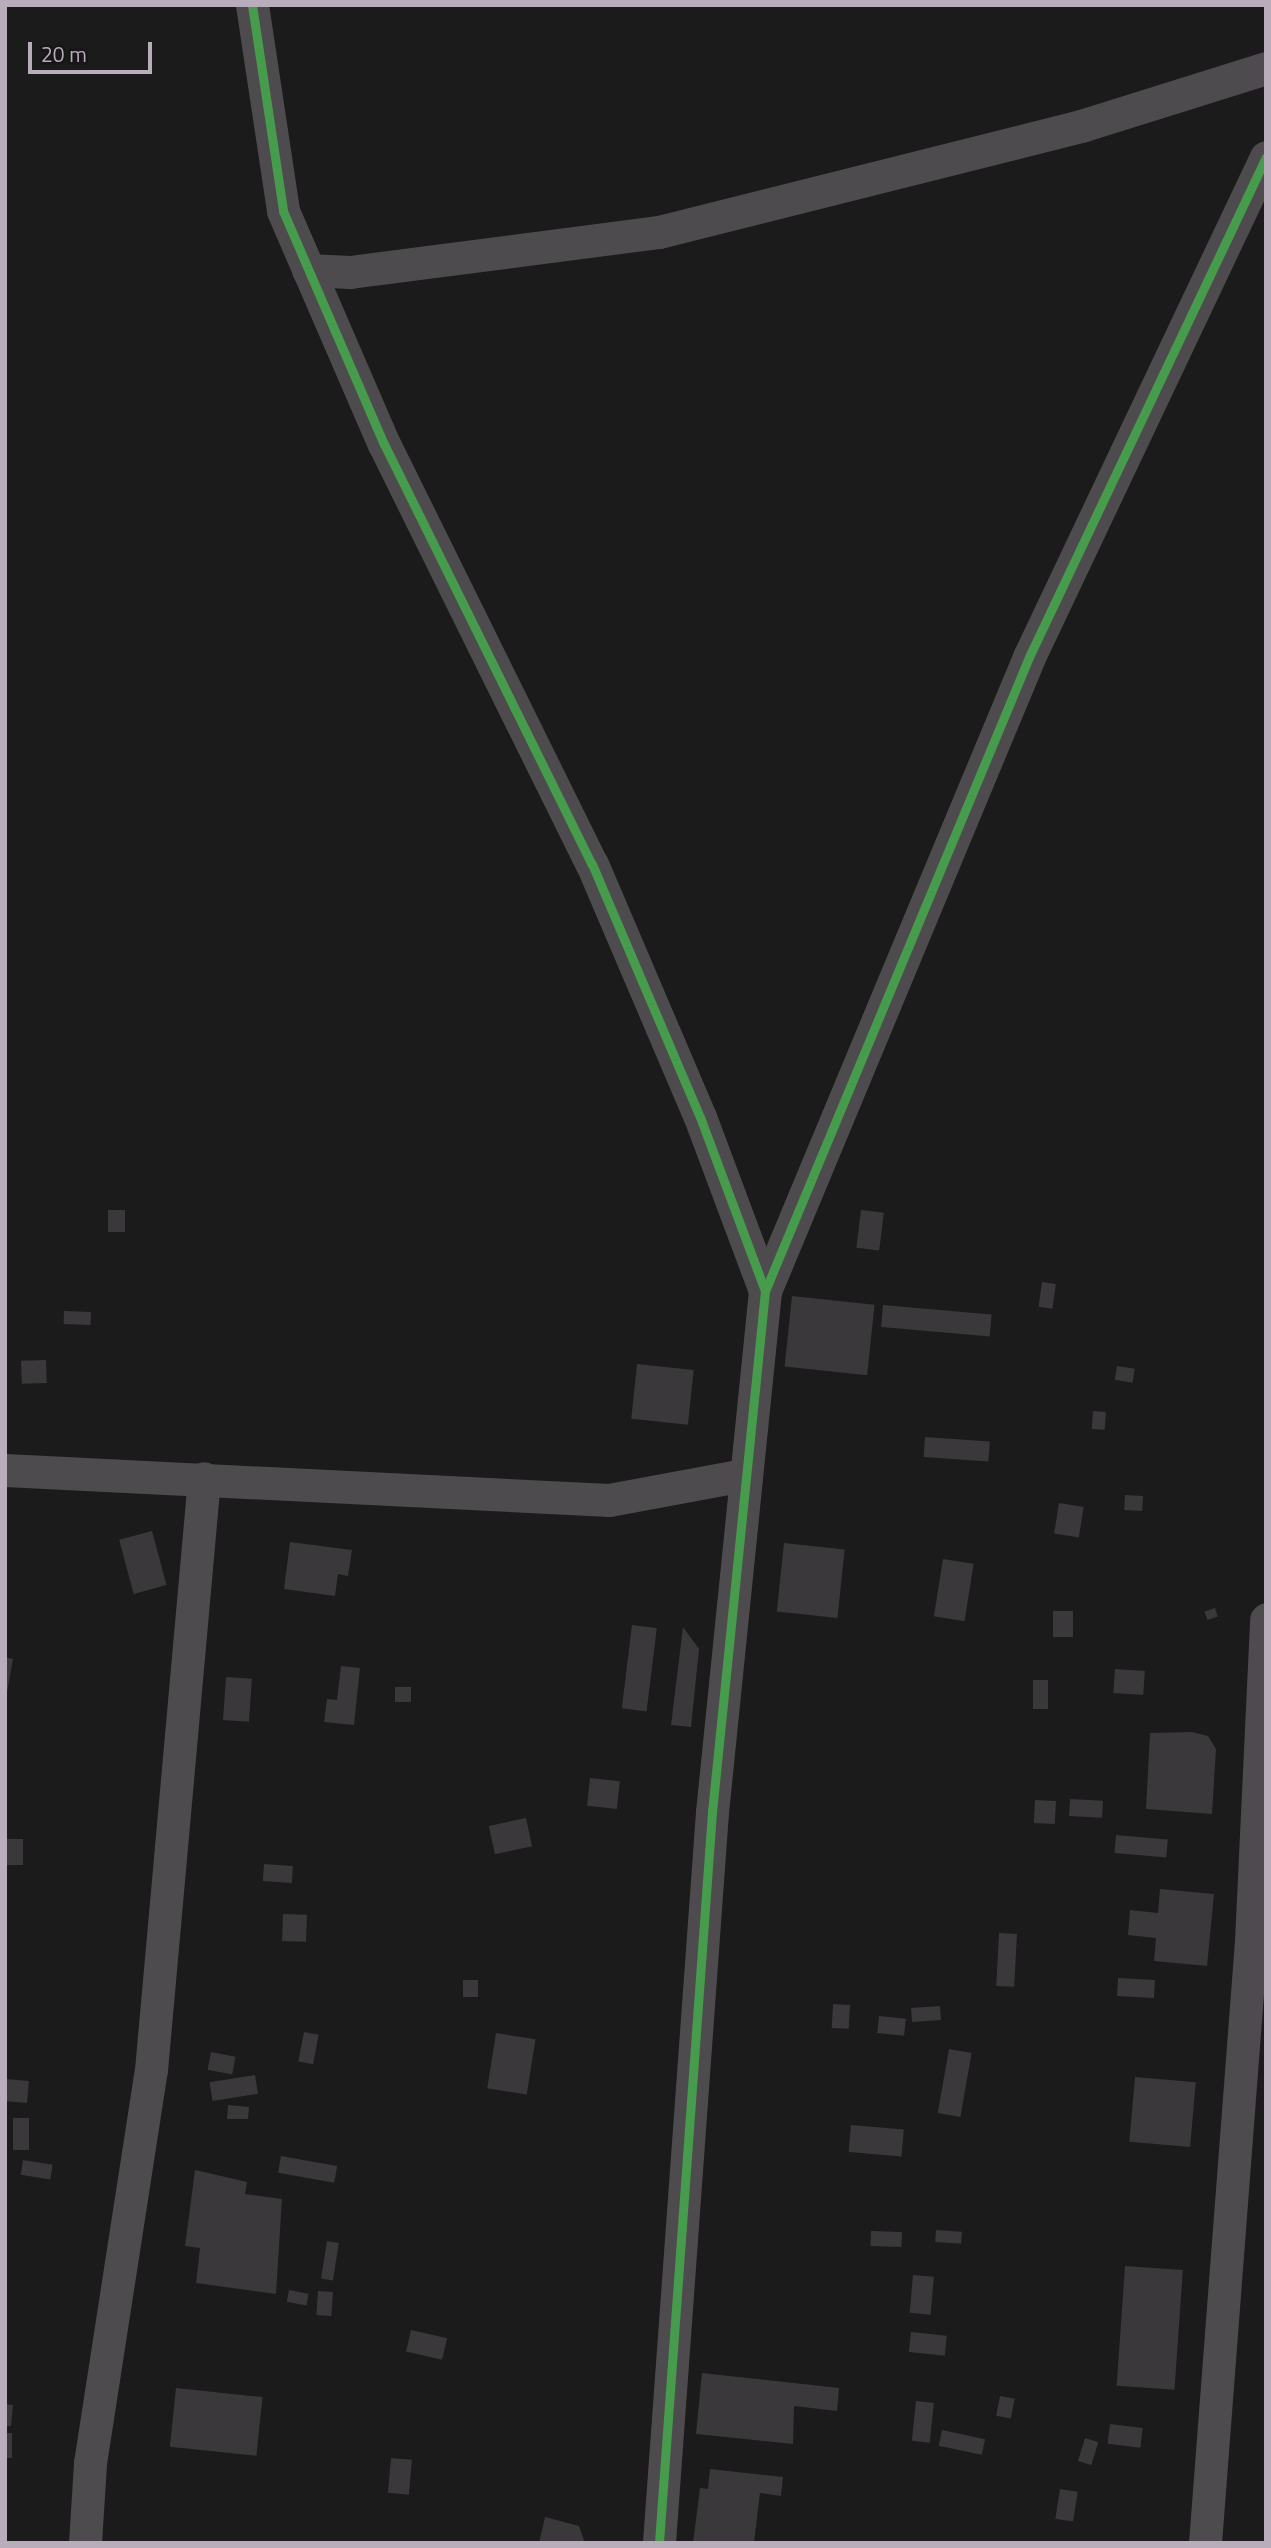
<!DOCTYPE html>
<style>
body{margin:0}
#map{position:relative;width:1271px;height:2548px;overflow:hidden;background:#1b1b1b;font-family:"Titillium Web",sans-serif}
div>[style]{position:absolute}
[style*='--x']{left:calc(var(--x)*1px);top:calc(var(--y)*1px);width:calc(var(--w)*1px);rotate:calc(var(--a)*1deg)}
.building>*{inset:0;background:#3a383a;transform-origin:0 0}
.minor>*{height:33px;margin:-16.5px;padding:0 16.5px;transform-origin:16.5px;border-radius:16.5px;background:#4e4b4e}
.cycleway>*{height:9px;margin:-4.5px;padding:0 4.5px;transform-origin:4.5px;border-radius:4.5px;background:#469c4c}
span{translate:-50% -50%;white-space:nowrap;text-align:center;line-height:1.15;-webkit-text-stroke:5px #171517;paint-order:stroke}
.frame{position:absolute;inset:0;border:7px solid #b9acbb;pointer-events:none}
.scale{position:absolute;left:28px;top:42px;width:124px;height:32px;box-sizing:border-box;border:4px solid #b9acbb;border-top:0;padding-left:9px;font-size:21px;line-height:24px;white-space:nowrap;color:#b9acbb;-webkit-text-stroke:5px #171517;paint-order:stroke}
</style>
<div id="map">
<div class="building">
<div style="left:108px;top:1210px;width:17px;height:22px"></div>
<div style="left:861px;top:1210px;width:23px;height:38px;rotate:7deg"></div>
<div style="left:1042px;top:1282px;width:14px;height:25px;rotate:8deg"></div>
<div style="left:792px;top:1296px;width:83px;height:71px;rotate:6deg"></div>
<div style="left:883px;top:1305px;width:109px;height:22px;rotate:5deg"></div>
<div style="left:64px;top:1311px;width:27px;height:13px;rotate:2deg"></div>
<div style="left:46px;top:1360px;width:23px;height:25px;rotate:88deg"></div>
<div style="left:637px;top:1364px;width:57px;height:55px;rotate:6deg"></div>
<div style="left:1117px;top:1366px;width:18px;height:14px;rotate:9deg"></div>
<div style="left:1093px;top:1411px;width:13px;height:18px;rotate:4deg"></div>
<div style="left:925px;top:1437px;width:65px;height:20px;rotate:4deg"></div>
<div style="left:1125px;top:1495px;width:18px;height:15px;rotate:3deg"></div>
<div style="left:1059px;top:1503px;width:25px;height:31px;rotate:9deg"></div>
<div style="left:152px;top:1531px;width:56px;height:34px;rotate:75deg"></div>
<div style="clip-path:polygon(290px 1542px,352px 1550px,348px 1576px,338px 1574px,335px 1596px,284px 1589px)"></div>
<div style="left:784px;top:1543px;width:61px;height:69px;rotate:6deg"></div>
<div style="left:943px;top:1559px;width:31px;height:58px;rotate:9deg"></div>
<div style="left:1215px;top:1608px;width:9px;height:11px;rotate:72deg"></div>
<div style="left:1053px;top:1611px;width:20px;height:26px"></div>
<div style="left:632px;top:1625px;width:25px;height:84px;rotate:7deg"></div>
<div style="clip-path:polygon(683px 1627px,699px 1649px,691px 1727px,671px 1725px)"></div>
<div style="clip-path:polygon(5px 1657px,13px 1659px,7px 1692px,5px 1692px)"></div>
<div style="clip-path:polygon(341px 1666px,360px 1668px,354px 1725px,324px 1722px,327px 1699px,337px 1700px)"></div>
<div style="left:1115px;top:1669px;width:30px;height:24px;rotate:4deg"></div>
<div style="left:226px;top:1677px;width:26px;height:43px;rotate:4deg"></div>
<div style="left:1033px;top:1680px;width:15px;height:29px"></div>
<div style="left:411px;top:1687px;width:15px;height:16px;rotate:90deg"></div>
<div style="clip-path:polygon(1192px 1732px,1208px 1736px,1216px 1749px,1212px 1814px,1146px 1809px,1150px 1733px)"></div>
<div style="left:590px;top:1778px;width:30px;height:28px;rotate:6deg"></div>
<div style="left:1070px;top:1799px;width:33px;height:17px;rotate:3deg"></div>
<div style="left:1035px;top:1800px;width:21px;height:23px;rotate:3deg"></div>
<div style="left:526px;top:1818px;width:29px;height:38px;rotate:78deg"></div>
<div style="left:1116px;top:1835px;width:52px;height:18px;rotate:5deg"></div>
<div style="left:5px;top:1839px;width:18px;height:26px"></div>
<div style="left:264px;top:1864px;width:29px;height:17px;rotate:4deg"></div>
<div style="clip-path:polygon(1160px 1889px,1214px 1894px,1207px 1966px,1154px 1961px,1156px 1938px,1128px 1935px,1130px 1910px,1158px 1913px)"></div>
<div style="left:283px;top:1914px;width:24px;height:27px;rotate:2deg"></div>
<div style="left:999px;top:1933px;width:18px;height:53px;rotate:3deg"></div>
<div style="left:1118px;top:1978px;width:37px;height:18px;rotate:3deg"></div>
<div style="left:463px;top:1980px;width:15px;height:17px"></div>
<div style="left:833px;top:2004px;width:17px;height:24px;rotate:3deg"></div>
<div style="left:940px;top:2006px;width:14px;height:29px;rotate:86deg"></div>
<div style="left:879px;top:2016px;width:27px;height:17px;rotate:6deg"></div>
<div style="left:304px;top:2032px;width:15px;height:30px;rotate:11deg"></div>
<div style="left:496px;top:2033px;width:40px;height:56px;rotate:9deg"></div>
<div style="left:949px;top:2049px;width:23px;height:65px;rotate:10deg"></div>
<div style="left:211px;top:2052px;width:25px;height:18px;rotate:11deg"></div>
<div style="left:255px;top:2075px;width:19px;height:46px;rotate:81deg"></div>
<div style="left:1135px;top:2077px;width:61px;height:65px;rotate:5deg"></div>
<div style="left:5px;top:2079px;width:24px;height:22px;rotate:5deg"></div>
<div style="clip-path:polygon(228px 2105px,249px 2107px,248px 2119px,227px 2119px)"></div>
<div style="left:13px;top:2118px;width:16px;height:32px"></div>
<div style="left:851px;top:2125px;width:53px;height:27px;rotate:5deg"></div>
<div style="left:281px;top:2156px;width:57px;height:17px;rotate:10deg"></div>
<div style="left:23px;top:2160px;width:30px;height:15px;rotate:9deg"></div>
<div style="clip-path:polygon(195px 2170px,247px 2182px,245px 2194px,282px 2199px,276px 2294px,196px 2283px,200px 2248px,185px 2246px)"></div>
<div style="left:936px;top:2230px;width:26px;height:12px;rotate:4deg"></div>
<div style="left:871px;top:2231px;width:31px;height:15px;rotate:2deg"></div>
<div style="left:327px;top:2241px;width:12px;height:38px;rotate:9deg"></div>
<div style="left:1125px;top:2266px;width:58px;height:120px;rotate:4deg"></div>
<div style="left:913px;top:2275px;width:21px;height:38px;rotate:5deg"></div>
<div style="left:289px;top:2290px;width:20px;height:12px;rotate:11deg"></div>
<div style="left:318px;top:2291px;width:15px;height:24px;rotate:4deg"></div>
<div style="left:411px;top:2330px;width:37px;height:22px;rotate:13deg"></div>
<div style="left:911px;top:2332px;width:36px;height:20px;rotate:6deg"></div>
<div style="clip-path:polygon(702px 2373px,839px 2388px,837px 2411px,794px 2406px,793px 2444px,696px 2434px)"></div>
<div style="left:176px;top:2388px;width:87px;height:59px;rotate:6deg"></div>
<div style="left:1000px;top:2396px;width:15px;height:20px;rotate:11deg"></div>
<div style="left:916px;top:2401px;width:18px;height:40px;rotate:6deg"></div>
<div style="clip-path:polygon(5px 2404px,13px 2405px,11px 2426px,5px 2426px)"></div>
<div style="left:1110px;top:2424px;width:33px;height:20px;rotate:7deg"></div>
<div style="left:942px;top:2430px;width:44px;height:16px;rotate:12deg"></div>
<div style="left:5px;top:2433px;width:7px;height:25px"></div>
<div style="left:1085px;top:2438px;width:14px;height:24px;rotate:17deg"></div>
<div style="left:391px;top:2458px;width:21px;height:35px;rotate:5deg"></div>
<div style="clip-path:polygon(710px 2469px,783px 2477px,781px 2496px,760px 2493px,754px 2543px,693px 2543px,700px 2488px,708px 2489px)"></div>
<div style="left:1060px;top:2489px;width:18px;height:30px;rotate:9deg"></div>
<div style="clip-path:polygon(545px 2517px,579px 2526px,585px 2543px,539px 2543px)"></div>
</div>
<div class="minor">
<div style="--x:252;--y:5;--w:208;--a:81.4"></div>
<div style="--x:283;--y:211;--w:254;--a:66.6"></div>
<div style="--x:384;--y:444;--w:469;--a:63.7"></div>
<div style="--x:592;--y:864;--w:275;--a:66.9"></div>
<div style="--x:700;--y:1117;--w:186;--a:69.5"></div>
<div style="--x:765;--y:1291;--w:524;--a:95.81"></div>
<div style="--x:712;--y:1812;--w:733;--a:94.15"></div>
<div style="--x:308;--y:270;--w:42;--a:2.7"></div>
<div style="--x:350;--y:272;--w:312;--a:-7.4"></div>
<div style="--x:659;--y:232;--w:435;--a:-14.1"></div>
<div style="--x:1081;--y:126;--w:194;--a:-17.4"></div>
<div style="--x:765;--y:1291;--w:687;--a:-67.39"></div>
<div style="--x:1029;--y:657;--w:553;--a:-64.64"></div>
<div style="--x:5;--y:1470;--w:605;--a:2.84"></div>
<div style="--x:609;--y:1500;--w:137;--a:-10.5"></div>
<div style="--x:85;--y:2543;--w:80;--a:-86.4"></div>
<div style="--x:90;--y:2463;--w:398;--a:-81.2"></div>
<div style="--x:151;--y:2070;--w:594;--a:-84.88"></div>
<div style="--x:1205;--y:2543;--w:604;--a:-85.63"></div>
<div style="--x:1251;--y:1941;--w:322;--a:-87.3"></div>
</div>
<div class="cycleway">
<div style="--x:252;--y:5;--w:208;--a:81.4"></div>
<div style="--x:283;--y:211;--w:254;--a:66.6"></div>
<div style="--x:384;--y:444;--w:469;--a:63.7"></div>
<div style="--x:592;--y:864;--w:275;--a:66.9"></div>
<div style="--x:700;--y:1117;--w:186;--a:69.5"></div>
<div style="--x:765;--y:1291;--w:524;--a:95.81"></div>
<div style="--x:712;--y:1812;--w:733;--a:94.15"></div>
<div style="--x:765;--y:1291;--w:687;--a:-67.39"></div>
<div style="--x:1029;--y:657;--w:553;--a:-64.64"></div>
</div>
<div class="frame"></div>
<div class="scale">20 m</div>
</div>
